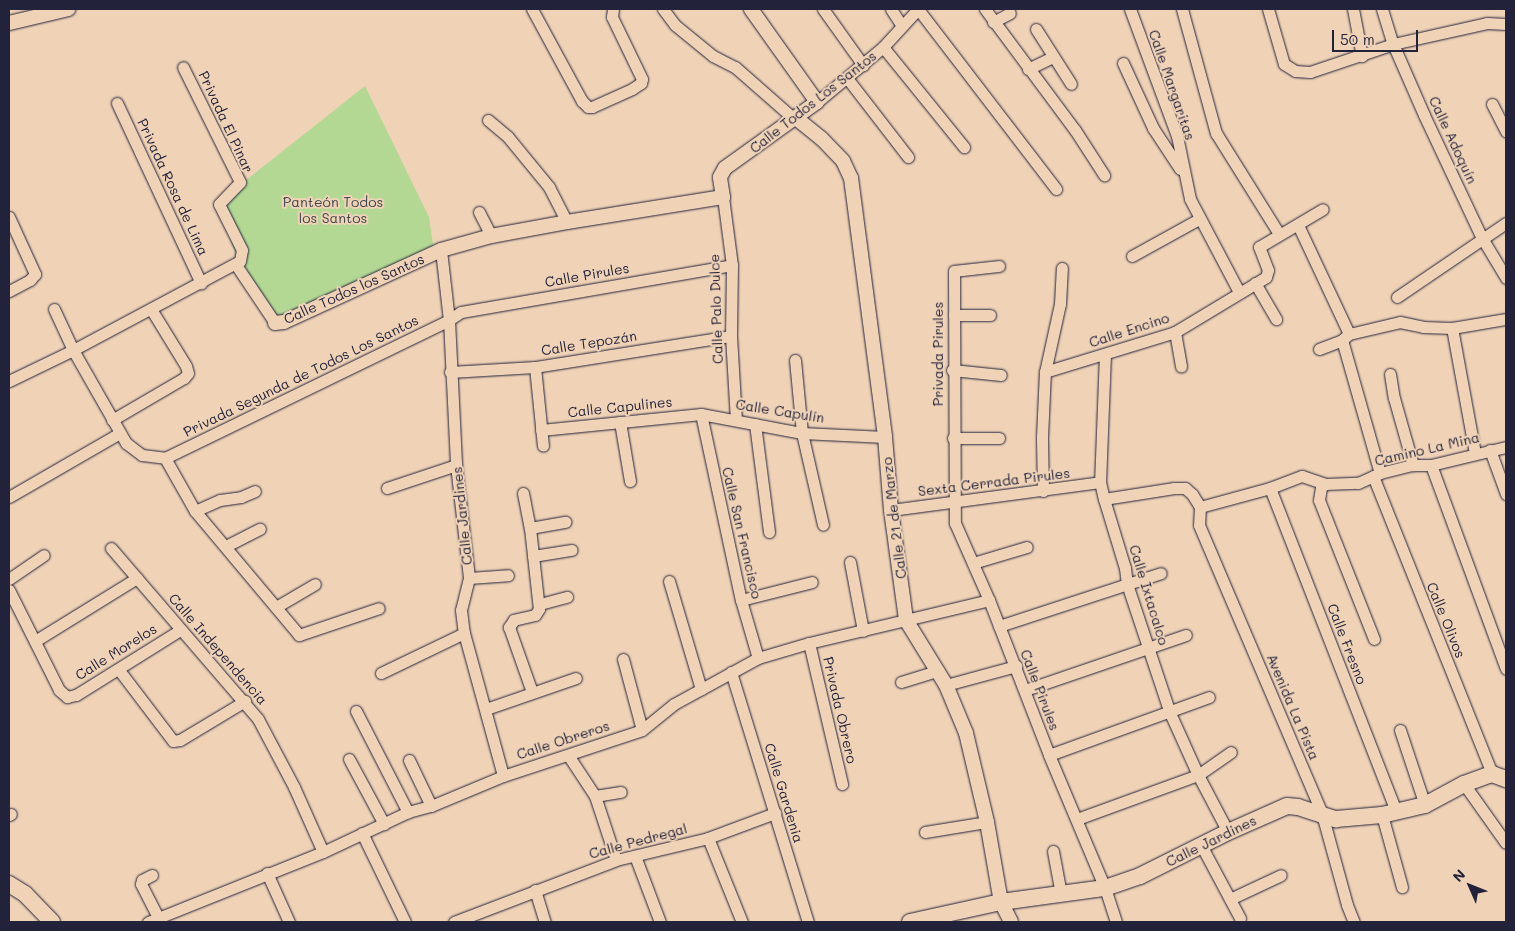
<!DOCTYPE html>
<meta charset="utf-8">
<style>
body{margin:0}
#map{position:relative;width:1515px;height:931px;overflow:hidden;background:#f0d3b7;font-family:Mali,sans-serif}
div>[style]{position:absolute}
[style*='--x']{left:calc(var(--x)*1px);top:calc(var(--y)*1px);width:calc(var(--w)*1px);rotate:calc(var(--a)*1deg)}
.green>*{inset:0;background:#b3d894}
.roads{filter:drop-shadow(0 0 1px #22223b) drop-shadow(0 0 1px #22223b)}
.minor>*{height:11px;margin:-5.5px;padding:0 5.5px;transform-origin:5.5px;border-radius:5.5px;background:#f0d3b7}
.tertiary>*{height:14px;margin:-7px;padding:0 7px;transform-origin:7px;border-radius:7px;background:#f0d3b7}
.secondary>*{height:16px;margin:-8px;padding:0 8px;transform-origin:8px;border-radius:8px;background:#f0d3b7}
span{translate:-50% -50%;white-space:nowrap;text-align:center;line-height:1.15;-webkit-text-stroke:4px #f0d3b7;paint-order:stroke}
.street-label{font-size:14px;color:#22223b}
.park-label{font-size:14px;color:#3f464d}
.frame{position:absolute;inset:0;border:10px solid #22223b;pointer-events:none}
.north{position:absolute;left:1445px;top:861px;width:50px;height:50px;-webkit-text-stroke:4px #f0d3b7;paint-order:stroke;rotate:314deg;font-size:14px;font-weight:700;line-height:20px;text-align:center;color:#22223b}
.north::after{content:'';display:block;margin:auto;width:18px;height:22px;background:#22223b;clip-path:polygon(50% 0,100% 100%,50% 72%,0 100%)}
.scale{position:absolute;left:1332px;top:30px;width:86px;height:22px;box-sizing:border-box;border:2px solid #22223b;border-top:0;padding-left:6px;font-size:15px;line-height:18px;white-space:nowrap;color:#22223b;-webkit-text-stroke:4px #f0d3b7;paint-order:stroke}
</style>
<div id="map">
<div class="green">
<div style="clip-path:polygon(365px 86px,429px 217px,434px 251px,275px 323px,236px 265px,235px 253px,217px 203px)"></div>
</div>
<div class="roads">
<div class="minor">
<div style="--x:532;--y:9;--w:105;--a:61.5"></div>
<div style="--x:582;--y:101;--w:8;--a:45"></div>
<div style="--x:588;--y:107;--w:4;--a:0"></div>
<div style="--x:592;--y:107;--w:44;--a:-24.2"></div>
<div style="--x:632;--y:89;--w:11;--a:-34"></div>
<div style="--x:641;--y:83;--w:4;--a:-76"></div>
<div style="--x:642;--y:79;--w:69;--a:-115.8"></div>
<div style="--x:612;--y:17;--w:8;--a:-83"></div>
<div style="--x:663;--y:9;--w:20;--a:53"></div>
<div style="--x:675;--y:25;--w:49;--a:39.2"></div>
<div style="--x:713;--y:56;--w:25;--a:27"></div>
<div style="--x:735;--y:67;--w:79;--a:41.4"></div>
<div style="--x:823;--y:9;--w:69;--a:54.5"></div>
<div style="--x:891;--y:9;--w:20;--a:57"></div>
<div style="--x:918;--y:9;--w:227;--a:52.5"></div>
<div style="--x:985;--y:9;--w:151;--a:53.4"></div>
<div style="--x:1075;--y:130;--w:54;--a:57.2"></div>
<div style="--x:1130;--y:9;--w:135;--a:69.7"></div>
<div style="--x:1177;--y:136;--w:64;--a:78.3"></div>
<div style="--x:1190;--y:199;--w:105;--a:62.2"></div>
<div style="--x:1182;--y:9;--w:129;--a:74.7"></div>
<div style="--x:1216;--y:133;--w:119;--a:58"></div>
<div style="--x:1268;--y:9;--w:57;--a:73.8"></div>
<div style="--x:1284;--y:64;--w:13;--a:32"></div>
<div style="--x:1295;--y:71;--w:15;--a:4"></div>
<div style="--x:1310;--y:72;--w:88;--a:-18.6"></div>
<div style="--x:1393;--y:44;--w:96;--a:-12.6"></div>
<div style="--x:1487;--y:23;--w:19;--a:3"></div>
<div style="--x:1353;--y:9;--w:48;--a:79.2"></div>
<div style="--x:1382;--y:9;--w:37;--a:73"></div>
<div style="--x:1393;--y:44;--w:77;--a:66.4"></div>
<div style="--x:1424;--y:115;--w:136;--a:64.8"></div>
<div style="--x:1482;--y:238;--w:47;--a:59"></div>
<div style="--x:993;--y:22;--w:19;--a:-28"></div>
<div style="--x:1036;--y:29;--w:65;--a:57.5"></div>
<div style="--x:883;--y:47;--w:129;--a:51"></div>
<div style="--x:1123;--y:63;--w:72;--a:65.2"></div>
<div style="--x:1153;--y:128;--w:49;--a:56.6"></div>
<div style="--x:1028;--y:69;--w:28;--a:-26"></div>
<div style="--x:847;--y:78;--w:100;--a:52.3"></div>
<div style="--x:817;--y:102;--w:86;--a:-39.8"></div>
<div style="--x:883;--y:47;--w:52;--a:-47.4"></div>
<div style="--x:117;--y:103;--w:199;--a:65"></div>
<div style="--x:1492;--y:104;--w:31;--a:63"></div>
<div style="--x:488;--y:120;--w:26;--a:40"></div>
<div style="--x:508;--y:137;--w:65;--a:50.6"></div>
<div style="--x:549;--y:187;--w:39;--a:63"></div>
<div style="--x:723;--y:197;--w:69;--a:82.5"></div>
<div style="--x:732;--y:265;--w:71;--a:90.8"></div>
<div style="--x:731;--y:336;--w:84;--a:86.6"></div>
<div style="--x:479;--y:212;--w:27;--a:63"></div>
<div style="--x:9;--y:217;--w:63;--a:65.5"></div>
<div style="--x:35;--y:274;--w:8;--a:130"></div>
<div style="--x:30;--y:280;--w:24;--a:152"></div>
<div style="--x:1298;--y:225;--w:120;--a:64.9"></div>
<div style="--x:441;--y:250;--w:70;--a:83.5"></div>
<div style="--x:449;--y:320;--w:145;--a:87.2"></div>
<div style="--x:456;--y:465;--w:114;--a:83.4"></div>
<div style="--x:469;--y:578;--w:33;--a:104"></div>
<div style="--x:461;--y:610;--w:23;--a:83"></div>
<div style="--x:464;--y:633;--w:148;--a:74.7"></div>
<div style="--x:1132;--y:256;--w:77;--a:-28.9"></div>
<div style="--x:236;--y:265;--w:70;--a:56.1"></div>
<div style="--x:999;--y:266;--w:45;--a:173.7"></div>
<div style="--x:954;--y:271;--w:252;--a:89.8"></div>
<div style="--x:955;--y:523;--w:84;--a:66.2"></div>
<div style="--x:989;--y:600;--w:166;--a:68.8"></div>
<div style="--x:1049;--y:755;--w:144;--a:67.2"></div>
<div style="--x:1105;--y:888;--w:36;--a:72"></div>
<div style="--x:1255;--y:283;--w:42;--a:59.7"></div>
<div style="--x:1397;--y:297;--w:132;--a:-34.2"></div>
<div style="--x:54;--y:309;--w:45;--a:65.1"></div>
<div style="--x:73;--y:350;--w:107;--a:60.3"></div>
<div style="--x:126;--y:443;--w:20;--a:37"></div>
<div style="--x:142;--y:455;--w:23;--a:7"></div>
<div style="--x:954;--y:315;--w:36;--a:0"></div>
<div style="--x:1452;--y:328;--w:127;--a:79.6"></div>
<div style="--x:1175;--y:332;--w:35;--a:80"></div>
<div style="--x:1342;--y:340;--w:138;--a:74.1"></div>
<div style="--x:1319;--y:349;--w:25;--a:-21"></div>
<div style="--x:1342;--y:340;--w:9;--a:-41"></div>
<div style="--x:1349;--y:334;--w:52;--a:-13.2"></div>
<div style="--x:1400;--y:322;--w:24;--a:12"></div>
<div style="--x:1423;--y:327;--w:29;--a:2"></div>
<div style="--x:1452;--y:328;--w:55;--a:-9.5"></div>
<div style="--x:1105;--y:354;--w:128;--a:92.2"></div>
<div style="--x:1100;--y:482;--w:17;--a:77"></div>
<div style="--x:1104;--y:499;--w:72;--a:73.1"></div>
<div style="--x:1125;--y:568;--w:16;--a:83"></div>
<div style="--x:1127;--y:584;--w:136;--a:71.6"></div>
<div style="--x:1170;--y:713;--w:68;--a:65.7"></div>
<div style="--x:1198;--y:775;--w:64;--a:62.2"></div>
<div style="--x:795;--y:360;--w:73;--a:84.5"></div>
<div style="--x:802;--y:433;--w:94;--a:77.1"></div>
<div style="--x:535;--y:367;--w:79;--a:84.2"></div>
<div style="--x:952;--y:370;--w:49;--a:5.8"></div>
<div style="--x:450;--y:372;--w:85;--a:-3.4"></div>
<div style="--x:535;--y:367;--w:198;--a:-9"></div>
<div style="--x:1045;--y:372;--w:136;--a:-17.1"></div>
<div style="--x:1175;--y:332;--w:106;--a:-31.1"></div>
<div style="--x:1266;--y:277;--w:7;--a:-74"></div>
<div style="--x:1268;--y:270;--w:25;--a:-111"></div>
<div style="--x:1259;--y:247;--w:74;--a:-30.7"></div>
<div style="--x:1390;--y:374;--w:24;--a:81"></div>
<div style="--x:1394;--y:398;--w:70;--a:74.2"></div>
<div style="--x:9;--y:381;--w:71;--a:-25.8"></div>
<div style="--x:73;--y:350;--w:189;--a:-28.1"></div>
<div style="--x:240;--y:261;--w:11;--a:-80"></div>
<div style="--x:242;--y:250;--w:51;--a:-116.6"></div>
<div style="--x:219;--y:204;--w:30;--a:-46"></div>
<div style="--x:240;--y:182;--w:128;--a:-116.4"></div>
<div style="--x:701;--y:414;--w:190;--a:77.9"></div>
<div style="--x:741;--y:600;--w:60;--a:73.7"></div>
<div style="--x:112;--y:420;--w:83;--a:-30.3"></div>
<div style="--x:184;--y:378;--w:6;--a:-51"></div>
<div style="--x:188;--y:373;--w:7;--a:-106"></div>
<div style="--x:186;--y:366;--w:67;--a:-121.6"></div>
<div style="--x:620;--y:422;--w:60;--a:80.4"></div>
<div style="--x:755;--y:424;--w:109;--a:82.6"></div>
<div style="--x:541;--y:430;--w:161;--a:-5.7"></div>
<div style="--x:701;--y:414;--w:103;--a:10.7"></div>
<div style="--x:802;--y:433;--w:83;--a:2.8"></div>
<div style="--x:953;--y:438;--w:46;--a:0"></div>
<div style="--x:1490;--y:450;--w:47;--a:70"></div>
<div style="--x:165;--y:458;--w:316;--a:-25.9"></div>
<div style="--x:449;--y:320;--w:14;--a:-34"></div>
<div style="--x:461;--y:312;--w:275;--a:-9.8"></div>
<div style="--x:165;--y:458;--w:61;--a:60.5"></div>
<div style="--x:195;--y:511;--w:162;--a:50"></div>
<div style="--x:299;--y:635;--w:84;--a:-18.6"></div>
<div style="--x:1431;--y:465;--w:217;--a:69.8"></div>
<div style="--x:1373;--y:476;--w:321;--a:68.2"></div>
<div style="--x:387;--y:488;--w:73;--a:-18.4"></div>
<div style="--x:1270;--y:488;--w:347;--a:68.7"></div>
<div style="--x:1043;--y:491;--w:54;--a:-91.1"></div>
<div style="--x:1042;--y:437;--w:65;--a:-87.4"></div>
<div style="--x:1045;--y:372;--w:70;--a:-77.6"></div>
<div style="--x:1060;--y:304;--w:36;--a:-87"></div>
<div style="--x:523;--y:493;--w:36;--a:79"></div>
<div style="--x:530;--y:528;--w:81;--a:83.7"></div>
<div style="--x:539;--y:609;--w:7;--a:124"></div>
<div style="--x:535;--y:615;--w:22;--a:167"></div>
<div style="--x:514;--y:620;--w:9;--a:126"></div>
<div style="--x:509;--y:627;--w:69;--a:70.5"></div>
<div style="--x:9;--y:497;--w:128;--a:-30"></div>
<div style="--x:1104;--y:499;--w:71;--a:-8.9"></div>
<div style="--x:1174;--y:488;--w:11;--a:0"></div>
<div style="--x:1185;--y:488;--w:9;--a:41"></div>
<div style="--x:1192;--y:494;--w:15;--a:58"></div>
<div style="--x:1200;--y:507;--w:18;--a:93"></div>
<div style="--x:1199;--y:525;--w:314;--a:66.9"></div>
<div style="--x:1322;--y:814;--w:94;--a:74.6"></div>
<div style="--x:1347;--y:905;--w:18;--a:68"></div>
<div style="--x:1200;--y:507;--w:73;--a:-15.2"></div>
<div style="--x:1270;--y:488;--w:34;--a:-21"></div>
<div style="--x:1302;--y:476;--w:24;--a:19"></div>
<div style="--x:891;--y:510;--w:211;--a:-7.6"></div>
<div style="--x:195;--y:511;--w:27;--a:-24"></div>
<div style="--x:220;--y:500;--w:21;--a:-8"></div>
<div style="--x:241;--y:497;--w:15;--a:-23"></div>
<div style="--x:530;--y:528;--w:36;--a:-10"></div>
<div style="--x:226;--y:546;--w:38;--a:-27"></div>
<div style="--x:111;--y:548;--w:225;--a:49.3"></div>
<div style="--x:258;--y:719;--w:77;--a:62.1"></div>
<div style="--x:294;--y:787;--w:71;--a:66"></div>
<div style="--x:533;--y:556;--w:39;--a:-9"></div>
<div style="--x:850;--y:562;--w:70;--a:79.3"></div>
<div style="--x:973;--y:563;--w:56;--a:-16.5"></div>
<div style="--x:469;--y:578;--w:39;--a:-4"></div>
<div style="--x:9;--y:579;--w:42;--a:-34.4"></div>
<div style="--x:669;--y:581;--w:113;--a:73.5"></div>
<div style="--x:9;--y:590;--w:112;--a:63.4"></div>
<div style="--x:59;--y:690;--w:11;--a:41"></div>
<div style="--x:67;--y:697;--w:9;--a:-13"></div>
<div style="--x:76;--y:695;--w:123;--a:-32"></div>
<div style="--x:741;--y:600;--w:73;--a:-14.2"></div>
<div style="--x:540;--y:604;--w:28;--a:-15"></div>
<div style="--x:276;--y:607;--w:45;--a:-30.5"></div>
<div style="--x:999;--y:626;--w:170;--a:-18.1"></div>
<div style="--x:1374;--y:639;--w:149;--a:-111.6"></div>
<div style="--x:1319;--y:500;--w:13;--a:-81"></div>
<div style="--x:1321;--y:487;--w:5;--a:-37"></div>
<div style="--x:1325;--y:484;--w:33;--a:-2"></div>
<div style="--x:1358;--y:483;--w:24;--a:-24"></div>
<div style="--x:1380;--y:473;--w:34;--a:-14"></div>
<div style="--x:1413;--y:465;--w:18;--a:0"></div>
<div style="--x:1431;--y:465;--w:77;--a:-13.5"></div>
<div style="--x:35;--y:641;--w:120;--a:-31.7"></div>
<div style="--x:809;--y:643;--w:145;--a:76.8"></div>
<div style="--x:623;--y:659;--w:73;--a:75"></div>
<div style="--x:119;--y:670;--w:89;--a:52.7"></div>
<div style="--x:173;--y:741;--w:7;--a:-8"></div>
<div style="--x:180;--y:740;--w:76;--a:-31"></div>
<div style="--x:731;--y:672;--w:262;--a:72.9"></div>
<div style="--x:381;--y:673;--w:92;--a:-25.7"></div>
<div style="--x:901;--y:682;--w:39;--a:-17"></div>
<div style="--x:946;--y:685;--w:73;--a:-15.2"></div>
<div style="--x:1025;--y:690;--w:170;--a:-18.9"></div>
<div style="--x:486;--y:709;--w:95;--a:-19"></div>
<div style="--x:356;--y:711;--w:114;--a:62.8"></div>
<div style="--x:1400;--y:730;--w:79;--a:71.6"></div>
<div style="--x:568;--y:755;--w:49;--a:56.6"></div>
<div style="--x:595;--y:796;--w:67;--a:71.8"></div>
<div style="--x:1049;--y:755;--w:170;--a:-19.9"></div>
<div style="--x:349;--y:759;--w:74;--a:61.7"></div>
<div style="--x:409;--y:760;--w:51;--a:64.4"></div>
<div style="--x:1464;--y:784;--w:72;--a:54.6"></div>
<div style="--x:595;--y:796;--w:26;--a:-9"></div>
<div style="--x:9;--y:815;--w:2;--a:-27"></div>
<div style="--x:1382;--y:815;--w:75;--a:74.5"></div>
<div style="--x:1077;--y:819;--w:129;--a:-20"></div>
<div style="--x:1198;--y:775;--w:40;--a:-34.9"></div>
<div style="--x:925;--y:832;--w:63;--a:-9.2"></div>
<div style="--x:362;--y:833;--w:99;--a:64.2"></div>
<div style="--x:708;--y:838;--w:91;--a:68"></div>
<div style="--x:1201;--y:845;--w:83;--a:61.9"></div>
<div style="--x:1053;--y:851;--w:44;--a:79.5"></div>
<div style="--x:635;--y:856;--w:71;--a:69.3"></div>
<div style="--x:267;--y:873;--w:54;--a:65.8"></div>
<div style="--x:152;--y:875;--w:11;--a:153"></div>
<div style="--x:142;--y:880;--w:4;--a:104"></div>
<div style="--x:141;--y:884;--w:38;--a:63"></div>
<div style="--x:535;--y:890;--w:34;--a:73"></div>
<div style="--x:1230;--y:899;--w:56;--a:-25.2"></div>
<div style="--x:148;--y:922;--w:188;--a:-21.8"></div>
<div style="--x:323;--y:852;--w:94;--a:-25.2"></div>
<div style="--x:408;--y:812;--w:24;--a:-15"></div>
<div style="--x:431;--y:806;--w:78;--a:-22.6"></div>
<div style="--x:503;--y:776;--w:146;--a:-18.3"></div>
<div style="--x:642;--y:730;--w:41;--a:-39.1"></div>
<div style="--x:674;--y:704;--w:96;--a:-28.7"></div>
<div style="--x:758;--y:658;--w:53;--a:-16.4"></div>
<div style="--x:809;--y:643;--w:185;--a:-13.4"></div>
<div style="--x:454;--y:922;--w:173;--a:-20.9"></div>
<div style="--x:616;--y:860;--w:95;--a:-13.4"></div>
<div style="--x:708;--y:838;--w:72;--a:-20.5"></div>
</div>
<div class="tertiary">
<div style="--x:9;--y:23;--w:61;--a:-13.3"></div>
<div style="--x:796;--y:118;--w:33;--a:39"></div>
<div style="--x:822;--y:139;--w:30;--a:46"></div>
<div style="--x:843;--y:161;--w:19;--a:65"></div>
<div style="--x:851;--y:178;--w:261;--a:82.5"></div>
<div style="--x:885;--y:437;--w:73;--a:85.3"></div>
<div style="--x:891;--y:510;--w:111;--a:82.2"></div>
<div style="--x:906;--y:620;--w:76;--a:58.4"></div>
<div style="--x:946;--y:685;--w:52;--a:67.4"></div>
<div style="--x:966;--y:733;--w:91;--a:76.7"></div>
<div style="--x:987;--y:822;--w:81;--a:80.1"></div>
<div style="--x:1001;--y:902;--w:22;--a:63"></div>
<div style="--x:275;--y:323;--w:9;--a:-6"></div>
<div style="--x:284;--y:322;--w:173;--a:-24.6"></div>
<div style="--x:441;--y:250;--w:52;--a:-15.6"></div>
<div style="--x:491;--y:236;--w:77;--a:-10.4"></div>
<div style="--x:567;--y:222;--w:158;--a:-9.1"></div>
<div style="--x:723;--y:197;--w:20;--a:-99"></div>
<div style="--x:720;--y:177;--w:10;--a:-61"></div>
<div style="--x:725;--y:168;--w:113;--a:-35.7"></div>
<div style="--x:817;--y:102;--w:114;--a:-125.4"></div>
</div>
<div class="secondary">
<div style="--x:9;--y:884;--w:19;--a:32"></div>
<div style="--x:25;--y:894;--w:39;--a:46"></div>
<div style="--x:910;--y:922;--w:93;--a:-12.4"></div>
<div style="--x:1001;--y:902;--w:105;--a:-7.7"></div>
<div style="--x:1105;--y:888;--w:37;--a:-19"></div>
<div style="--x:1140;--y:876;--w:98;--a:-26.6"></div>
<div style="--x:1228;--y:832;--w:64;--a:-23.8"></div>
<div style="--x:1287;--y:806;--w:11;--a:5"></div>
<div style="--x:1298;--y:807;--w:40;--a:18"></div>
<div style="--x:1336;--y:819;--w:46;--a:-5"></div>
<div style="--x:1382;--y:815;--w:44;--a:-13.1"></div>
<div style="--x:1425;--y:805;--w:44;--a:-28.3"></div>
<div style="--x:1464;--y:784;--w:30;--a:-20"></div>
<div style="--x:1492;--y:774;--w:15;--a:20"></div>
</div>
</div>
<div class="street-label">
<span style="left:1172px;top:85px;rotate:71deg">Calle Margaritas</span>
<span style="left:813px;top:102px;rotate:-38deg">Calle Todos Los Santos</span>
<span style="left:226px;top:122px;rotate:65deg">Privada El Pinar</span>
<span style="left:1453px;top:140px;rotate:65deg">Calle Adoquín</span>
<span style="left:173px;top:187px;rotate:65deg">Privada Rosa de Lima</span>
<span style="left:587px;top:275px;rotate:-10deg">Calle Pirules</span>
<span style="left:354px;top:289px;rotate:-24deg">Calle Todos los Santos</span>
<span style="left:716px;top:309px;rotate:-92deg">Calle Palo Dulce</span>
<span style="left:1129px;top:330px;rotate:-18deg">Calle Encino</span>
<span style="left:589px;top:343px;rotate:-9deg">Calle Tepozán</span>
<span style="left:938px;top:354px;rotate:-90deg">Privada Pirules</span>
<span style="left:301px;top:376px;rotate:-26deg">Privada Segunda de Todos Los Santos</span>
<span style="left:620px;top:407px;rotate:-6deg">Calle Capulines</span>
<span style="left:780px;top:411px;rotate:9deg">Calle Capulín</span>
<span style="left:1427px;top:449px;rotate:-13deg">Camino La Mina</span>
<span style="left:994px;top:482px;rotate:-7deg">Sexta Cerrada Pirules</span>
<span style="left:462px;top:516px;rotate:-96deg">Calle Jardines</span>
<span style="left:894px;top:518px;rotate:-97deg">Calle 21 de Marzo</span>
<span style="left:742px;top:533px;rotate:77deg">Calle San Francisco</span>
<span style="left:1149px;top:595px;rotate:73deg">Calle Ixtacalco</span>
<span style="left:1446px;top:620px;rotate:68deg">Calle Olivos</span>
<span style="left:1347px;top:644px;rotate:69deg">Calle Fresno</span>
<span style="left:218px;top:649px;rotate:49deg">Calle Independencia</span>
<span style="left:116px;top:652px;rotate:-32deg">Calle Morelos</span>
<span style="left:1040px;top:690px;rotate:69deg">Calle Pirules</span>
<span style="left:1293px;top:707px;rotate:67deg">Avenida La Pista</span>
<span style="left:840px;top:710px;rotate:77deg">Privada Obrero</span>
<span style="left:563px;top:740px;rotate:-18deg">Calle Obreros</span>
<span style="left:784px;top:793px;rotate:73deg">Calle Gardenia</span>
<span style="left:638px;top:841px;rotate:-15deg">Calle Pedregal</span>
<span style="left:1211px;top:841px;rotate:-26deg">Calle Jardines</span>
</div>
<div class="park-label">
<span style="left:333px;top:210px">Panteón Todos<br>los Santos</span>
</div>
<div class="frame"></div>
<div class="north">N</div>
<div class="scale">50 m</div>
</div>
